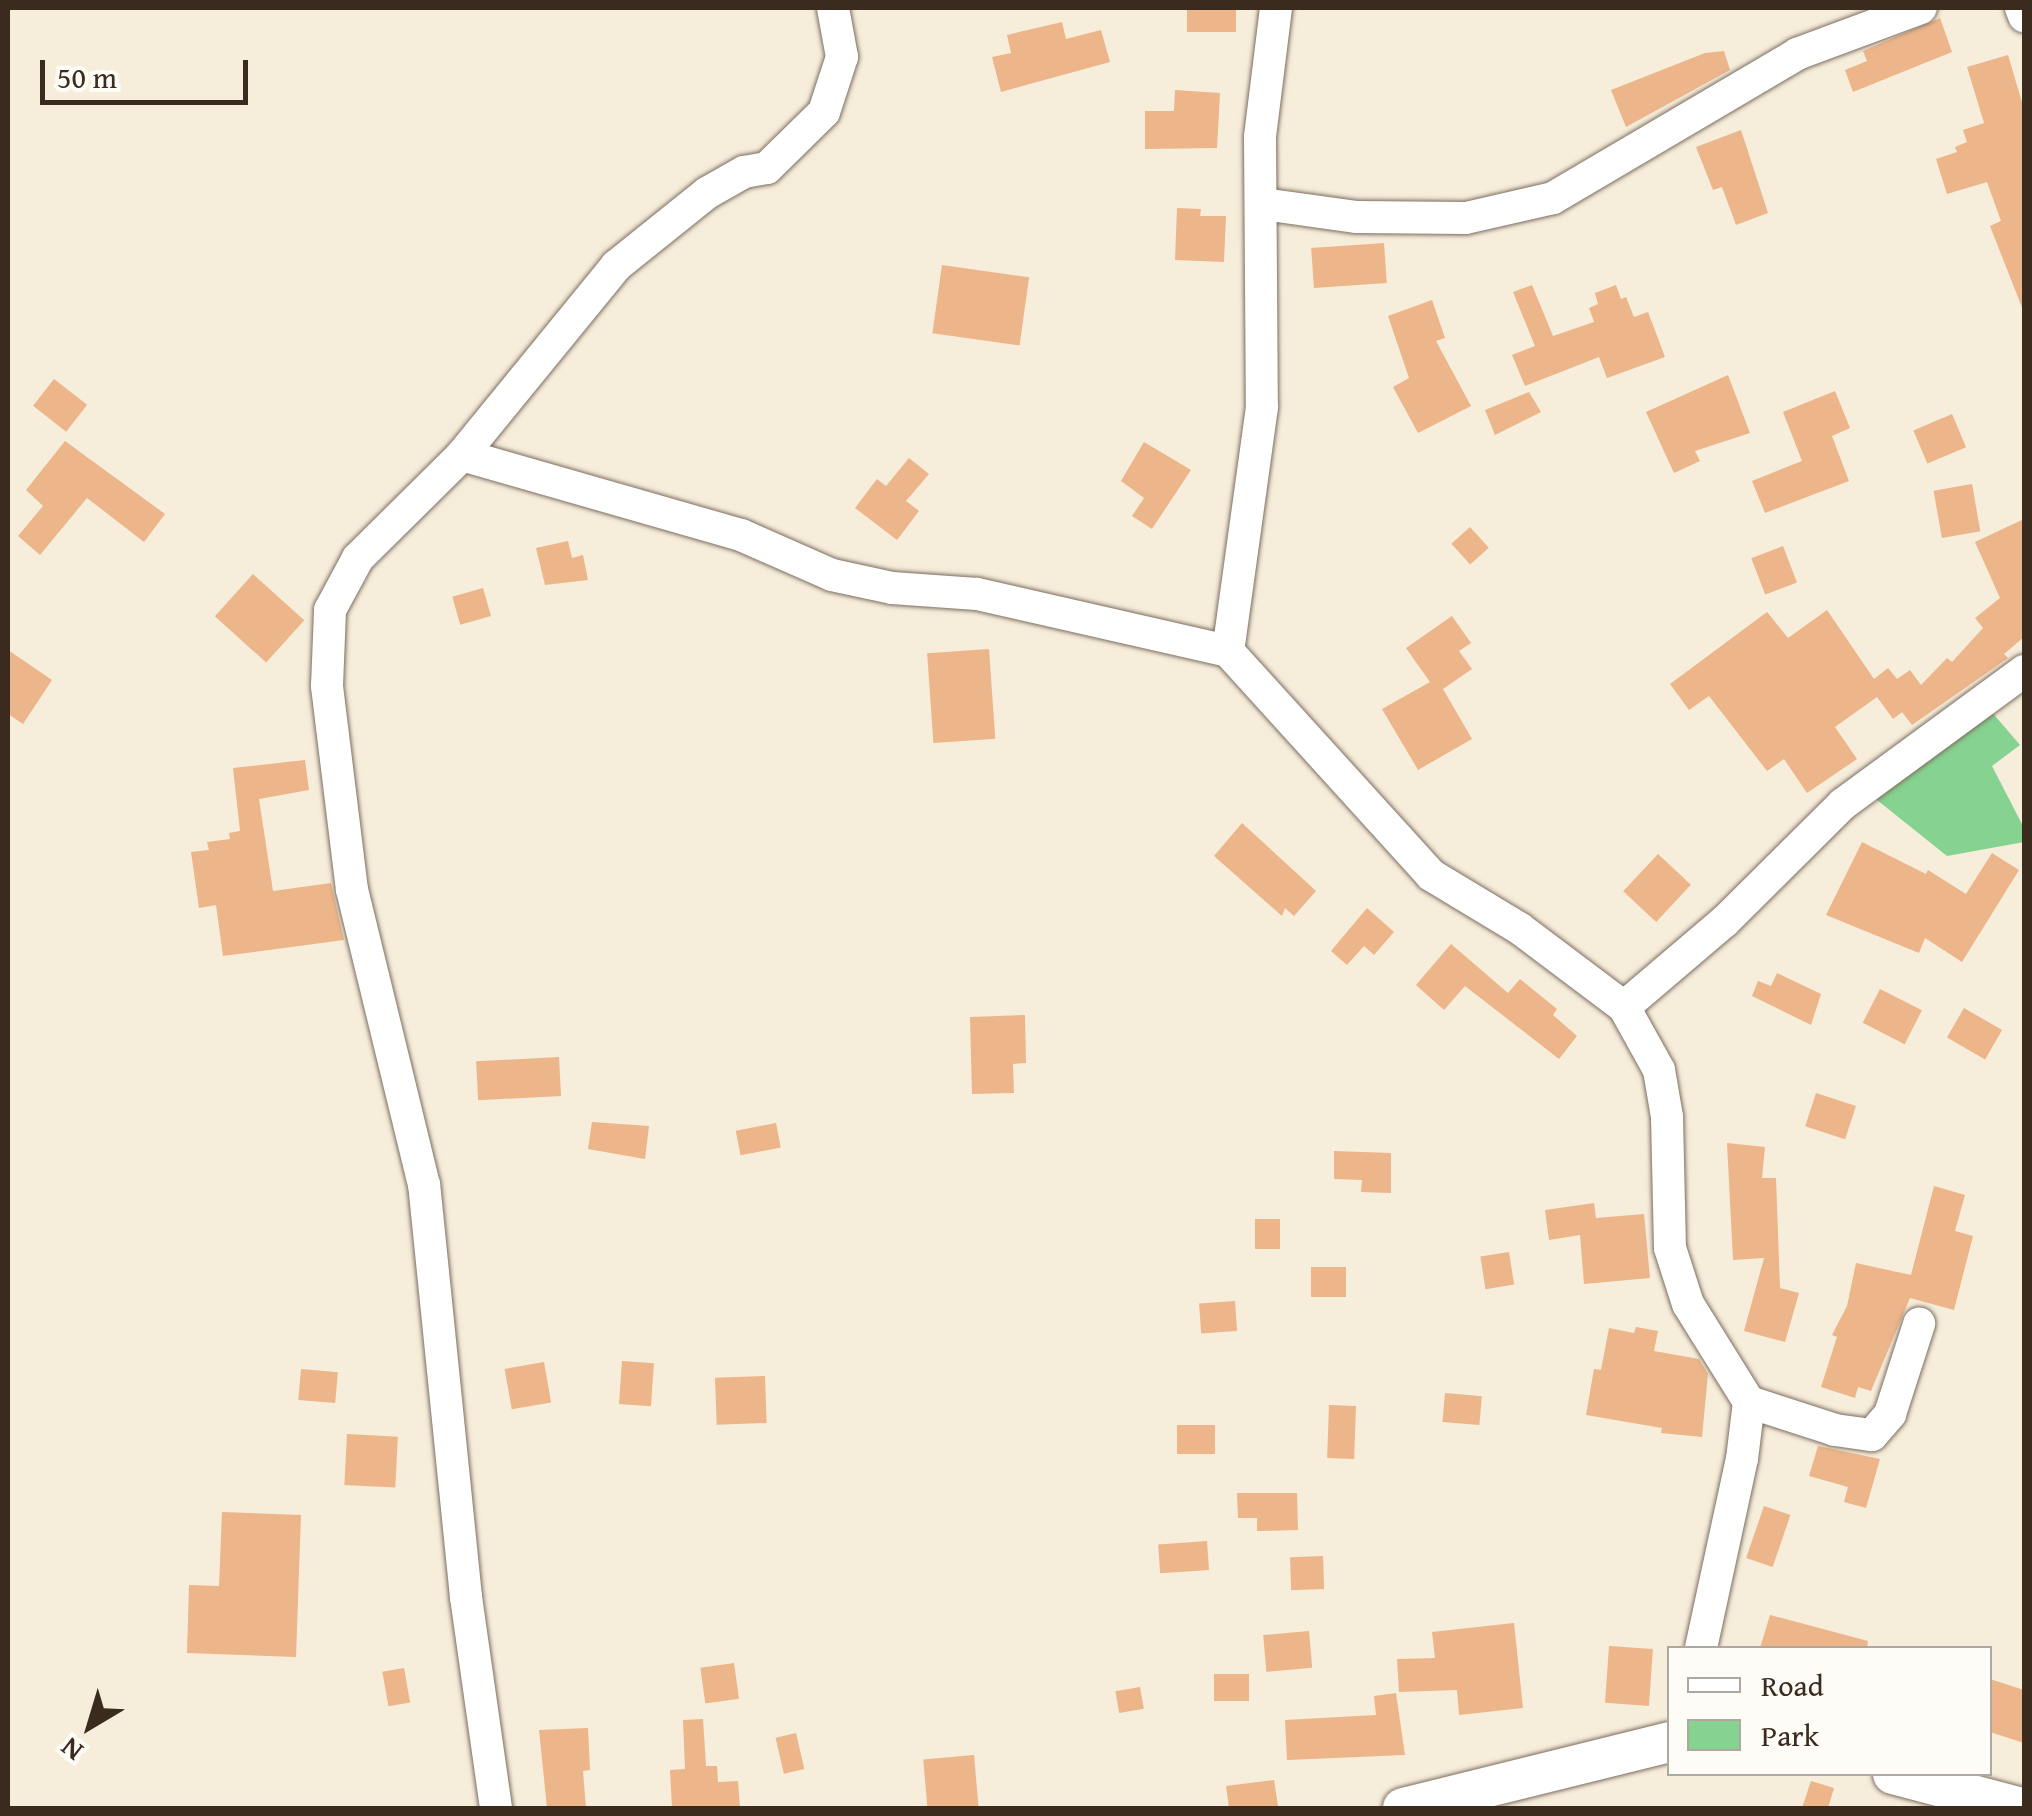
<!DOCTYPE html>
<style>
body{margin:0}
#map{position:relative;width:2032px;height:1816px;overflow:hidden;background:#f7eddb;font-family:"Gentium Book Plus",serif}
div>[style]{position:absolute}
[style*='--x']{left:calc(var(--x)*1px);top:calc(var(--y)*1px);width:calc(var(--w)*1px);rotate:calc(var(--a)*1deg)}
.green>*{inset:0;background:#86d290}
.building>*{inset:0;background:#edb58a;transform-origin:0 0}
.roads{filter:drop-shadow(0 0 2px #7d6e60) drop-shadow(0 0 2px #7d6e60)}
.minor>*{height:32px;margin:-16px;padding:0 16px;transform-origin:16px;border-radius:16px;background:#fff}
.major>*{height:40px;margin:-20px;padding:0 20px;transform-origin:20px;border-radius:20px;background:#fff}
span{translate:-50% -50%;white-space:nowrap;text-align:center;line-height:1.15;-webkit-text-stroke:9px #fdfcf7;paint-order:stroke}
.frame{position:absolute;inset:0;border:10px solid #3b2a1e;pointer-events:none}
.legend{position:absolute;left:1667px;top:1646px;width:325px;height:130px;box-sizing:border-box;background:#fdfcf7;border:2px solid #afa8a0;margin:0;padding:12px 18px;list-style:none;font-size:30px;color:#3b2a1e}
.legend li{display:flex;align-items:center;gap:20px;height:50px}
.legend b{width:50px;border:2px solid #afa8a0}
.north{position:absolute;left:40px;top:1676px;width:100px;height:100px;-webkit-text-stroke:8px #fdfcf7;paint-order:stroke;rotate:218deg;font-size:28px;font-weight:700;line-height:40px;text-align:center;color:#3b2a1e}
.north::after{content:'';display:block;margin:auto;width:35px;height:45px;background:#3b2a1e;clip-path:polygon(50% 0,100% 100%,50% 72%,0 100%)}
.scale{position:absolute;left:40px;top:60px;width:208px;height:45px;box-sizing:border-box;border:5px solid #3b2a1e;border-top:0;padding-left:12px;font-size:30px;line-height:35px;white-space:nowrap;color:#3b2a1e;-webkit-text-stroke:8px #fdfcf7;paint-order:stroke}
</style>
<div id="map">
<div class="green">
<div style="clip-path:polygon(1990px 710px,2020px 745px,1992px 766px,2024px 828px,2024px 842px,1947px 856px,1867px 792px)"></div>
</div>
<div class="building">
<div style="left:1187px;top:8px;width:49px;height:24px"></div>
<div style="clip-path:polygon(1940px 18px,1952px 52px,1853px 92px,1845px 70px,1867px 61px,1863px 51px)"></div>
<div style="clip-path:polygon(1062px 22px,1066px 39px,1101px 30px,1110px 62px,1001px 92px,992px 57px,1011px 53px,1007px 35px)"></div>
<div style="clip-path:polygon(1724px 51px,1730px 70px,1626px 127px,1611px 90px,1705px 53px)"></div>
<div style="clip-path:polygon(2008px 55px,2024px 109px,2023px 310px,1990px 226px,2001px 221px,1987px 182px,1947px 194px,1936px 159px,1957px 152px,1955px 147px,1967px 142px,1963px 130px,1984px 123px,1967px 67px)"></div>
<div style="clip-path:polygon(1175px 90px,1220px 93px,1217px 148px,1145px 149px,1145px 111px,1174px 111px)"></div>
<div style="clip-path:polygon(1741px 130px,1768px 213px,1736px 225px,1722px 187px,1713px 190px,1696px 147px)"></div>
<div style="clip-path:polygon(1177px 208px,1201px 209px,1200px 216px,1226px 216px,1224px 262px,1175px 260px)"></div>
<div style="left:1384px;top:243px;width:40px;height:73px;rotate:86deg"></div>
<div style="left:942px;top:265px;width:88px;height:69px;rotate:8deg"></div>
<div style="clip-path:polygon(1532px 285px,1553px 336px,1594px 322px,1589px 308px,1598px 304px,1595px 293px,1616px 285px,1621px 299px,1626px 297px,1634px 317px,1648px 312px,1665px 357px,1607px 378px,1599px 357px,1525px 386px,1512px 355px,1535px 346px,1513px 292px)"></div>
<div style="clip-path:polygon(1432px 300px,1445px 338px,1436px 341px,1471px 406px,1418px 433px,1393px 387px,1409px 378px,1388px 316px)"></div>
<div style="clip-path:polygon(1728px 375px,1750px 433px,1695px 451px,1700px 461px,1674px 473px,1646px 412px)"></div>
<div style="left:54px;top:379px;width:42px;height:34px;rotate:38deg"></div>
<div style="clip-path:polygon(1835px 391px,1850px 428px,1832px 436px,1849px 481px,1765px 513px,1752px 481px,1802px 461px,1783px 412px)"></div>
<div style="clip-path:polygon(1529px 392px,1541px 412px,1495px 435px,1485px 410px)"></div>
<div style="left:1952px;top:414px;width:36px;height:42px;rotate:67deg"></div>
<div style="clip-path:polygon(65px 441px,165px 514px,144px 542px,87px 498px,40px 555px,18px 536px,43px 506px,26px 490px)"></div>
<div style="clip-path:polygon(1144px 442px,1191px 470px,1152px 529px,1132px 516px,1144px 498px,1121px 481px)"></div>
<div style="clip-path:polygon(909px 458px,929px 474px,906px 501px,919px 511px,897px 540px,855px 508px,877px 479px,886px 486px)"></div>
<div style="left:1972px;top:484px;width:48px;height:39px;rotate:80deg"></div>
<div style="clip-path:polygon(2024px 519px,2024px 637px,2004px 654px,2008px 658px,1912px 725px,1902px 712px,1893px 719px,1877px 697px,1835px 727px,1857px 759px,1807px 793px,1784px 759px,1767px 771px,1709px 696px,1689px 710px,1670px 684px,1767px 612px,1788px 638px,1827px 610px,1874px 679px,1888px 668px,1897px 679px,1910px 670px,1921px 685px,1947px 658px,1952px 662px,1983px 628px,1975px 618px,2000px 598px,1975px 542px)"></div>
<div style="left:1470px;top:527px;width:28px;height:25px;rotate:48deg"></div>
<div style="clip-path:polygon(568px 541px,572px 558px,583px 555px,588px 580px,545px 585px,536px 548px)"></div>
<div style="left:1783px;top:546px;width:39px;height:34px;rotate:69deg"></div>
<div style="left:253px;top:574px;width:69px;height:57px;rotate:42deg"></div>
<div style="left:483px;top:588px;width:29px;height:32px;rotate:74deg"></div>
<div style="clip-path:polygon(1452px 616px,1471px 643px,1459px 651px,1472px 669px,1443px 689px,1472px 739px,1418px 770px,1382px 709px,1430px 682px,1406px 648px)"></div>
<div style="left:989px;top:649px;width:90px;height:62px;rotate:86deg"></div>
<div style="clip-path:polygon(8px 650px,52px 680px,23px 724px,8px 714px)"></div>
<div style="clip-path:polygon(305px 760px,309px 790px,259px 799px,273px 891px,331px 883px,344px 940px,223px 956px,216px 905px,199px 908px,191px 852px,209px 850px,207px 842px,230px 839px,229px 833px,240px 831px,233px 768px)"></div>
<div style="clip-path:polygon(1242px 823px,1316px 891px,1294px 916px,1285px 908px,1282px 916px,1214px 856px)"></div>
<div style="clip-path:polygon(1862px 842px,1926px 874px,1928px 870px,1966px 894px,1992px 853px,2019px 870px,1962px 962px,1925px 938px,1919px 953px,1826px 915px)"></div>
<div style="left:1658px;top:854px;width:45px;height:51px;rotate:43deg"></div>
<div style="clip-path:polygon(1367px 908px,1394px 932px,1374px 955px,1364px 946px,1347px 965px,1331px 951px)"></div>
<div style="clip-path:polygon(1451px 944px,1508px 993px,1520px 979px,1557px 1009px,1553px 1015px,1577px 1036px,1559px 1059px,1465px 986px,1444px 1010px,1416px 985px)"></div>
<div style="clip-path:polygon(1777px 973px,1821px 994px,1811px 1025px,1752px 996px,1758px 981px,1771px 986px)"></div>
<div style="left:1880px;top:989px;width:47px;height:38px;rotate:27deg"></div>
<div style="left:1964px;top:1008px;width:44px;height:34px;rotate:30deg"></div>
<div style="clip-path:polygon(1025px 1015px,1026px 1063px,1013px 1064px,1014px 1093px,972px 1094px,970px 1017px)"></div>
<div style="left:559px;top:1057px;width:39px;height:83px;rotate:87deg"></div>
<div style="left:1816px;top:1093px;width:42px;height:35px;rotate:18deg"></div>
<div style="clip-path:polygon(592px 1122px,649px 1126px,645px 1159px,588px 1149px)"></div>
<div style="left:776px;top:1123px;width:25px;height:41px;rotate:79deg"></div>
<div style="clip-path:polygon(1727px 1143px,1765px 1147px,1762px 1178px,1776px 1178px,1780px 1288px,1799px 1293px,1785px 1342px,1744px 1331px,1764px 1258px,1733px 1260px)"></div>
<div style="clip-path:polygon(1334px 1151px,1391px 1153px,1391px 1193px,1361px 1192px,1362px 1180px,1334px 1179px)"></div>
<div style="clip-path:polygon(1934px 1186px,1965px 1195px,1955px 1231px,1973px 1236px,1954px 1310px,1910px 1298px,1871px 1391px,1858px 1387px,1855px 1398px,1821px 1387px,1837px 1337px,1832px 1335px,1847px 1306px,1856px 1263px,1911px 1275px)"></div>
<div style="clip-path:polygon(1594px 1203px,1596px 1218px,1644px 1214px,1650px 1278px,1584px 1284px,1580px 1235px,1549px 1240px,1545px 1210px)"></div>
<div style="left:1255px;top:1219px;width:25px;height:30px"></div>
<div style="left:1509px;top:1252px;width:33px;height:29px;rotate:81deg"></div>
<div style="left:1311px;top:1267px;width:35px;height:30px"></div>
<div style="left:1235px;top:1301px;width:30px;height:36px;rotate:86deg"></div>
<div style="clip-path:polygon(1636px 1327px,1658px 1331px,1654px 1351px,1699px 1359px,1708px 1374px,1702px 1437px,1661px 1433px,1662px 1428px,1586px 1415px,1594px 1369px,1601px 1370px,1609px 1328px,1634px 1333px)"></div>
<div style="left:622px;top:1361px;width:32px;height:43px;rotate:4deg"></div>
<div style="left:544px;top:1362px;width:41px;height:40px;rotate:80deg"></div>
<div style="left:301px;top:1369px;width:37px;height:31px;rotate:5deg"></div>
<div style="left:765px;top:1376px;width:47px;height:50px;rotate:88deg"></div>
<div style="left:1445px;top:1393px;width:37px;height:29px;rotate:5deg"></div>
<div style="left:1329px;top:1405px;width:27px;height:53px;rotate:2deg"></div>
<div style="left:1177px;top:1425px;width:38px;height:29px"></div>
<div style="left:347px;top:1434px;width:51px;height:51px;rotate:3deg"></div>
<div style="clip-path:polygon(1818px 1446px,1880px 1459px,1866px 1508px,1844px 1502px,1848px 1487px,1809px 1476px)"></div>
<div style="clip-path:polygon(1237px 1493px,1297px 1493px,1298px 1530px,1257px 1531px,1257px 1518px,1238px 1518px)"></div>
<div style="left:1764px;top:1506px;width:28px;height:55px;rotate:19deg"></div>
<div style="clip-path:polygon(222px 1512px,301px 1515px,296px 1657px,187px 1653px,189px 1585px,219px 1586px)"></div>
<div style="left:1207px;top:1541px;width:29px;height:49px;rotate:86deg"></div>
<div style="left:1323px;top:1556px;width:33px;height:33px;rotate:88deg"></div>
<div style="clip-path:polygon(1770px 1615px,1868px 1641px,1867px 1648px,1760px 1648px)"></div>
<div style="clip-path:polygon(1514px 1623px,1523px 1708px,1459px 1715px,1457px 1690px,1399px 1692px,1397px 1659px,1435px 1658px,1432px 1632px)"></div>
<div style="left:1309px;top:1631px;width:37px;height:46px;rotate:85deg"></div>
<div style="left:1609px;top:1646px;width:44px;height:57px;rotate:4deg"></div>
<div style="left:734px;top:1663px;width:36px;height:34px;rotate:82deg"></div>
<div style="left:404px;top:1668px;width:35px;height:22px;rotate:80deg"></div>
<div style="left:1214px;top:1674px;width:35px;height:27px"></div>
<div style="clip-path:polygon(1990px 1679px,2024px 1690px,2024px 1743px,1990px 1732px)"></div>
<div style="left:1140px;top:1687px;width:22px;height:25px;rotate:80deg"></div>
<div style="clip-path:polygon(1396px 1693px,1405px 1755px,1287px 1760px,1285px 1720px,1376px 1715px,1374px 1696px)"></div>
<div style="clip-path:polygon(703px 1719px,706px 1766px,717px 1766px,718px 1782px,738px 1781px,740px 1808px,672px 1808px,670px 1770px,685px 1769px,683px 1720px)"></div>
<div style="clip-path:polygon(588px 1728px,590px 1770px,583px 1771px,586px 1808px,547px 1808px,539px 1730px)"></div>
<div style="left:796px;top:1733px;width:37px;height:21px;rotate:77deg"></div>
<div style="left:974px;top:1755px;width:52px;height:51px;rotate:85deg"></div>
<div style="clip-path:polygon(1274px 1780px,1278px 1806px,1229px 1808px,1226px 1786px)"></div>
<div style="clip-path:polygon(1811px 1781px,1834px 1788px,1828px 1808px,1802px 1808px)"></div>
</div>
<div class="roads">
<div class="minor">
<div style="--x:1276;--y:8;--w:130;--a:97.1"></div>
<div style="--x:1260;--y:137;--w:270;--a:89.6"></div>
<div style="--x:1262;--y:407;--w:246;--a:97.9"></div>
<div style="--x:1228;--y:651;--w:302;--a:47.8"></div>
<div style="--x:1431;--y:875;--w:103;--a:31.1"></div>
<div style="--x:1519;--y:928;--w:131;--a:37"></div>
<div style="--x:1624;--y:1007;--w:72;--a:60.9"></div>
<div style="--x:1659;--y:1070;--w:48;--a:80.3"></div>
<div style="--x:1667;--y:1117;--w:131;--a:88.7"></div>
<div style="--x:1670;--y:1248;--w:59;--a:72.2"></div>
<div style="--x:1688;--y:1304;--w:115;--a:58.1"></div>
<div style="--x:2021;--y:8;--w:9;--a:69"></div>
<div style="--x:1263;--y:204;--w:95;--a:7.9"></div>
<div style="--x:1357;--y:217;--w:109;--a:0.5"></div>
<div style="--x:1466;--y:218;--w:89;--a:-12.9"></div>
<div style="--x:1553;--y:198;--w:283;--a:-30.5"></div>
<div style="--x:1797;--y:54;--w:132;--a:-20.4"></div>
<div style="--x:462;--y:455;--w:290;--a:16"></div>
<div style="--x:741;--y:535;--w:99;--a:23.7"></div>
<div style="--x:832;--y:575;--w:61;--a:12.2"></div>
<div style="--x:892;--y:588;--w:85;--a:4"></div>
<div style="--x:977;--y:594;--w:257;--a:12.8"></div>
<div style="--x:1624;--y:1007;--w:133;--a:-40.4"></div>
<div style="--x:1725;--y:921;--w:166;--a:-44.8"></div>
<div style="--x:1843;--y:804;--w:225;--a:-36.3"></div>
<div style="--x:1701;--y:1648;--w:193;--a:-77.8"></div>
<div style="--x:1742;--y:1459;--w:57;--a:-83"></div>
<div style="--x:1749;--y:1402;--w:90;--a:18"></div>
<div style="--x:1835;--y:1430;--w:37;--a:8"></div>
<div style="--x:1872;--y:1435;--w:28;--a:-49"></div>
<div style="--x:1890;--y:1414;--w:95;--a:-72.1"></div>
<div style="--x:496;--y:1808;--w:213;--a:-98.1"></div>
<div style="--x:466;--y:1597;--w:414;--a:-95.8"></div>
<div style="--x:424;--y:1185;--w:304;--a:-103.7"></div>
<div style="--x:352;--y:890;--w:206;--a:-97"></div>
<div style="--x:327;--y:686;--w:76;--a:-87.7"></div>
<div style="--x:330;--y:610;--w:59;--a:-61.7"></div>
<div style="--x:358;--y:558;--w:146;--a:-44.7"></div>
<div style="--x:462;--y:455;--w:244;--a:-50.8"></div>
<div style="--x:616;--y:266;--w:117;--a:-38.7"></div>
<div style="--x:707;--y:193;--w:43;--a:-29.6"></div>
<div style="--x:744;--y:172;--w:23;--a:-10"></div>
<div style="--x:767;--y:168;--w:80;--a:-44.5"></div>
<div style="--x:824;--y:112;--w:58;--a:-71.9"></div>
<div style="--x:842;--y:57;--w:50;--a:-100.4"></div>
</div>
<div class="major">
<div style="--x:1893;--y:1774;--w:133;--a:14.8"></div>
<div style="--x:1403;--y:1808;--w:275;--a:-13.9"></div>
</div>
</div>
<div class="frame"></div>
<ul class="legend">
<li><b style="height:12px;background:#fff"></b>Road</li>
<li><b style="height:28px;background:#86d290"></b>Park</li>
</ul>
<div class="north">N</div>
<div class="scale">50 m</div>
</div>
